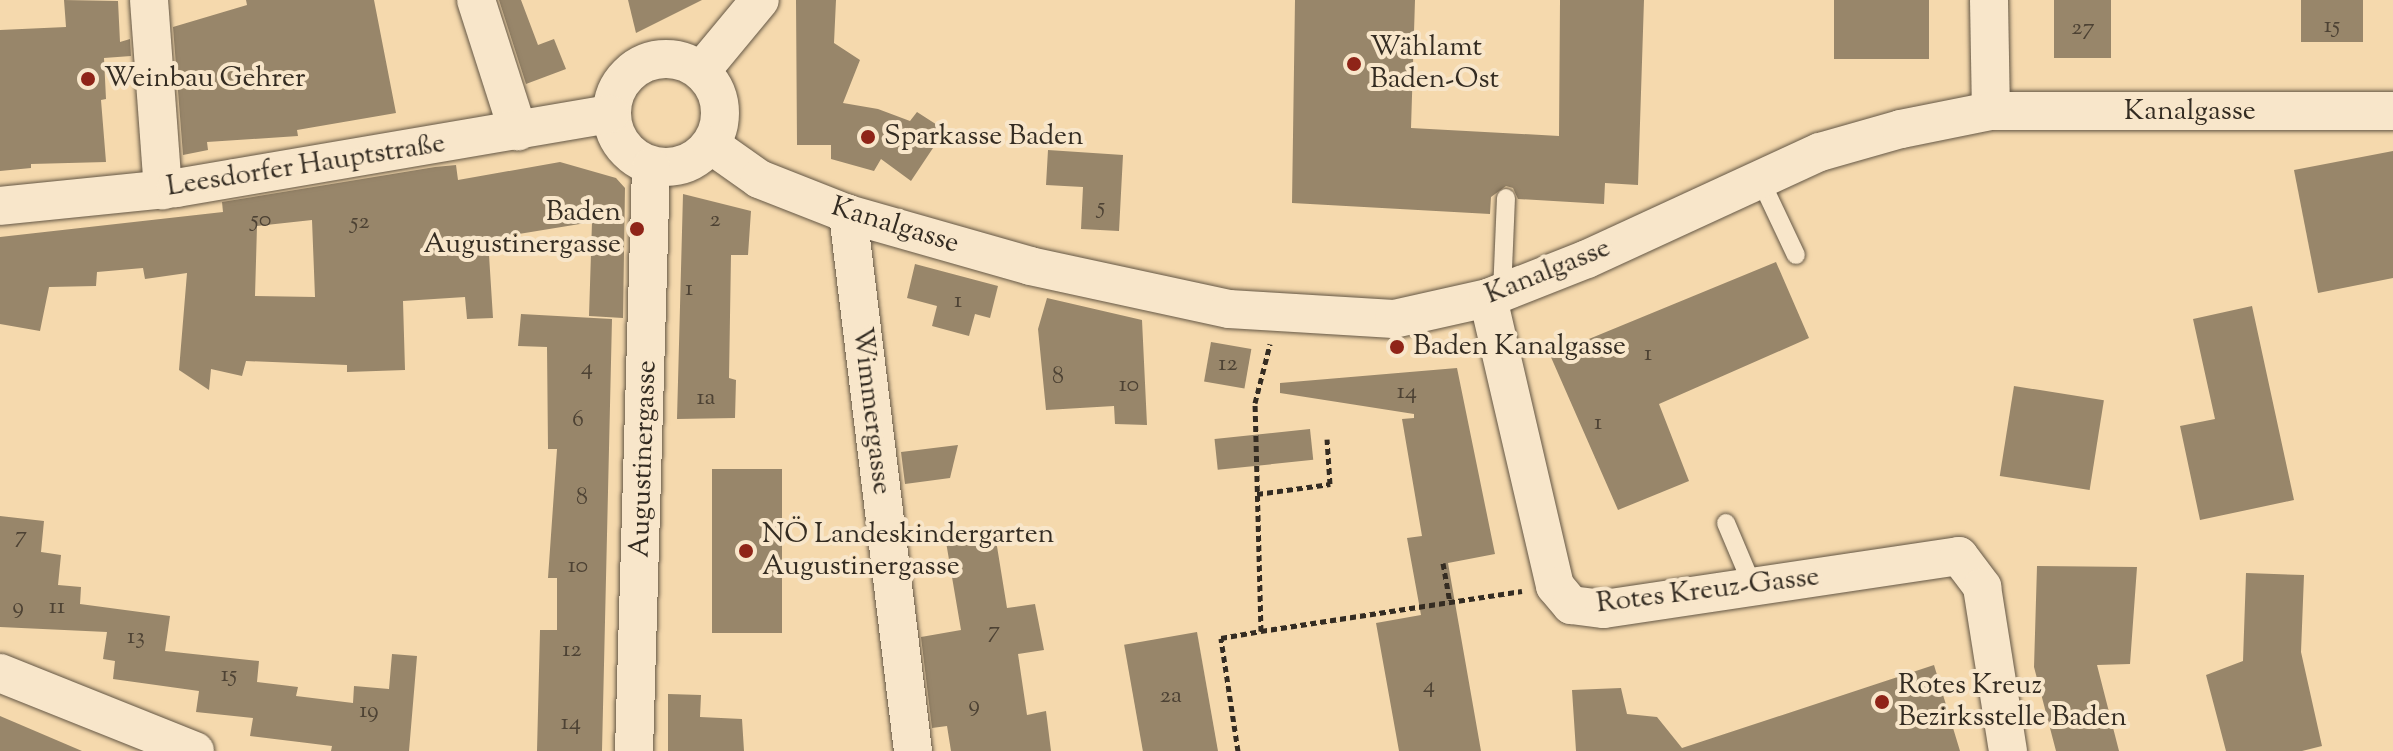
<!DOCTYPE html>
<meta charset="utf-8">
<style>
body{margin:0}
#map{position:relative;width:2393px;height:751px;overflow:hidden;background:#f5d9ad;font-family:"Sorts Mill Goudy",serif}
div>[style]{position:absolute}
[style*='--x']{left:calc(var(--x)*1px);top:calc(var(--y)*1px);width:calc(var(--w)*1px);rotate:calc(var(--a)*1deg)}
.building>*{inset:0;background:#98866a;transform-origin:0 0}
.path>*{height:5px;margin-top:-2.5px;transform-origin:0;background:repeating-linear-gradient(90deg,#342c22 0 6px,transparent 0 10px)}
.roads{filter:drop-shadow(0 0 2px #645745) drop-shadow(0 0 2px #645745)}
.lane>*{height:18px;margin:-9px;padding:0 9px;transform-origin:9px;border-radius:9px;background:#f8e6ca}
.street>*{height:38px;margin:-19px;padding:0 19px;transform-origin:19px;border-radius:19px;background:#f8e6ca}
.street>.ring{margin:-19px;padding:0;box-sizing:content-box;background:none;border:38px solid #f8e6ca;border-radius:50%}
.dots>*{width:22px;height:22px;translate:-50% -50%;box-sizing:border-box;border:4px solid #f8e6ca;border-radius:50%}
span{translate:-50% -50%;white-space:nowrap;text-align:center;line-height:1.15;-webkit-text-stroke:8px #f8e6ca;paint-order:stroke}
.number-label{font-size:24px;color:#4d4234}
.number-label span{-webkit-text-stroke-width:0}
.poi-label{font-size:28px;color:#342c22}
.left{translate:0 -50%;text-align:left}
.right{translate:-100% -50%;text-align:right}
.street-label{font-size:28px;color:#342c22}
</style>
<div id="map">
<div class="building">
<div style="clip-path:polygon(64px 0,118px 1px,120px 42px,130px 39px,131px 56px,104px 58px,106px 99px,101px 100px,106px 162px,31px 164px,31px 168px,0 171px,0 30px,66px 27px)"></div>
<div style="clip-path:polygon(246px 0,374px 0,396px 113px,297px 130px,298px 136px,207px 142px,208px 150px,183px 155px,173px 27px,247px 5px)"></div>
<div style="clip-path:polygon(499px 0,521px 0,538px 45px,554px 39px,566px 69px,526px 84px)"></div>
<div style="clip-path:polygon(628px 0,702px 0,636px 33px)"></div>
<div style="clip-path:polygon(796px 0,836px 0,834px 43px,860px 60px,843px 103px,878px 109px,910px 121px,917px 112px,945px 130px,911px 181px,881px 159px,874px 171px,831px 159px,831px 145px,797px 145px)"></div>
<div style="clip-path:polygon(1295px 0,1415px 0,1411px 128px,1559px 136px,1560px 0,1644px 0,1638px 185px,1605px 183px,1604px 204px,1518px 199px,1513px 188px,1506px 186px,1491px 197px,1490px 214px,1292px 203px)"></div>
<div style="left:1834px;top:0;width:95px;height:59px"></div>
<div style="left:2054px;top:0;width:57px;height:58px"></div>
<div style="left:2301px;top:0;width:62px;height:42px"></div>
<div style="clip-path:polygon(1048px 150px,1123px 155px,1119px 231px,1081px 229px,1083px 187px,1046px 185px)"></div>
<div style="clip-path:polygon(2393px 151px,2393px 278px,2318px 293px,2294px 170px)"></div>
<div style="clip-path:polygon(evenodd,560px 162px,616px 178px,625px 188px,623px 318px,589px 316px,592px 222px,488px 239px,493px 318px,467px 319px,465px 297px,403px 301px,405px 370px,347px 372px,347px 365px,246px 361px,242px 376px,211px 369px,209px 390px,179px 370px,187px 273px,145px 279px,143px 268px,97px 272px,96px 286px,49px 287px,40px 331px,0 324px,0 237px,223px 212px,222px 202px,435px 167px,456px 165px,458px 180px,560px 162px,312px 220px,315px 297px,255px 296px,257px 226px,312px 220px)"></div>
<div style="clip-path:polygon(683px 194px,751px 211px,748px 255px,731px 255px,729px 378px,736px 380px,735px 418px,677px 419px)"></div>
<div style="clip-path:polygon(1776px 262px,1809px 338px,1659px 404px,1689px 481px,1618px 510px,1550px 355px)"></div>
<div style="clip-path:polygon(915px 264px,998px 286px,990px 318px,975px 314px,969px 336px,932px 326px,937px 306px,907px 298px)"></div>
<div style="clip-path:polygon(1047px 298px,1142px 320px,1147px 425px,1115px 424px,1114px 406px,1046px 410px,1038px 329px)"></div>
<div style="clip-path:polygon(2252px 306px,2294px 500px,2200px 520px,2180px 426px,2215px 419px,2193px 319px)"></div>
<div style="clip-path:polygon(521px 314px,612px 319px,602px 751px,537px 751px,540px 630px,557px 630px,557px 578px,548px 578px,557px 449px,548px 449px,547px 347px,518px 346px)"></div>
<div style="left:1211px;top:342px;width:41px;height:40px;rotate:10deg"></div>
<div style="clip-path:polygon(1457px 368px,1495px 554px,1448px 563px,1481px 751px,1399px 751px,1376px 623px,1421px 615px,1407px 538px,1422px 536px,1402px 419px,1414px 418px,1414px 414px,1280px 393px,1280px 383px)"></div>
<div style="left:2014px;top:386px;width:91px;height:91px;rotate:9deg"></div>
<div style="left:1310px;top:429px;width:31px;height:96px;rotate:84deg"></div>
<div style="clip-path:polygon(958px 445px,950px 478px,905px 484px,901px 452px)"></div>
<div style="left:712px;top:469px;width:70px;height:164px"></div>
<div style="clip-path:polygon(0 516px,44px 521px,41px 552px,61px 555px,58px 585px,81px 587px,80px 604px,170px 616px,165px 651px,259px 661px,257px 682px,298px 687px,296px 696px,353px 703px,354px 686px,389px 689px,392px 654px,417px 656px,409px 751px,331px 751px,332px 746px,250px 736px,253px 718px,196px 712px,199px 691px,113px 679px,115px 661px,103px 659px,107px 632px,0 627px)"></div>
<div style="clip-path:polygon(995px 534px,1007px 608px,1035px 604px,1044px 650px,1018px 654px,1027px 715px,1046px 711px,1051px 751px,951px 751px,947px 726px,932px 728px,921px 637px,961px 630px,946px 542px)"></div>
<div style="clip-path:polygon(2037px 566px,2137px 567px,2130px 664px,2097px 665px,2119px 751px,2056px 751px,2034px 667px)"></div>
<div style="clip-path:polygon(2246px 573px,2304px 575px,2301px 652px,2322px 746px,2302px 751px,2226px 751px,2206px 675px,2243px 661px)"></div>
<div style="left:1197px;top:632px;width:121px;height:74px;rotate:80deg"></div>
<div style="clip-path:polygon(1934px 665px,1960px 751px,1576px 751px,1572px 690px,1621px 688px,1627px 714px,1657px 717px,1682px 748px)"></div>
<div style="clip-path:polygon(668px 694px,701px 695px,700px 717px,742px 719px,744px 751px,668px 751px)"></div>
<div style="clip-path:polygon(0 716px,82px 751px,0 751px)"></div>
</div>
<div class="path">
<div style="--x:1257;--y:494;--w:74;--a:-7.8"></div>
<div style="--x:1330;--y:484;--w:45;--a:-93.8"></div>
<div style="--x:1443;--y:563;--w:40;--a:80"></div>
<div style="--x:1261;--y:631;--w:264;--a:-8.7"></div>
<div style="--x:1238;--y:751;--w:114;--a:-98.6"></div>
<div style="--x:1221;--y:638;--w:41;--a:-9.9"></div>
<div style="--x:1261;--y:631;--w:228;--a:-91.5"></div>
<div style="--x:1255;--y:403;--w:61;--a:-75.7"></div>
</div>
<div class="roads">
<div class="lane">
<div style="--x:1760;--y:179;--w:84;--a:64.7"></div>
<div style="--x:1502;--y:293;--w:95;--a:-87.6"></div>
<div style="--x:1726;--y:523;--w:69;--a:67.1"></div>
</div>
<div class="street">
<div style="--x:149;--y:0;--w:191;--a:85.8"></div>
<div style="--x:476;--y:0;--w:138;--a:72.2"></div>
<div style="--x:1989;--y:0;--w:111;--a:89"></div>
<div class="ring" style="left:612px;top:59px;width:70px;height:70px"></div>
<div style="--x:701;--y:71;--w:92;--a:-50.3"></div>
<div style="--x:711;--y:145;--w:59;--a:35.3"></div>
<div style="--x:759;--y:179;--w:96;--a:21.5"></div>
<div style="--x:848;--y:214;--w:189;--a:15.9"></div>
<div style="--x:1030;--y:266;--w:204;--a:12.2"></div>
<div style="--x:1229;--y:309;--w:165;--a:3.5"></div>
<div style="--x:1394;--y:319;--w:96;--a:-12.6"></div>
<div style="--x:1488;--y:298;--w:106;--a:-21.5"></div>
<div style="--x:1587;--y:259;--w:256;--a:-24.7"></div>
<div style="--x:1820;--y:152;--w:84;--a:-15.9"></div>
<div style="--x:1901;--y:129;--w:92;--a:-11.3"></div>
<div style="--x:1991;--y:111;--w:402;--a:0"></div>
<div style="--x:0;--y:206;--w:177;--a:-5.8"></div>
<div style="--x:176;--y:188;--w:440;--a:-9.7"></div>
<div style="--x:848;--y:214;--w:541;--a:83.1"></div>
<div style="--x:1488;--y:298;--w:296;--a:76.9"></div>
<div style="--x:1555;--y:586;--w:25;--a:50"></div>
<div style="--x:1571;--y:605;--w:33;--a:7"></div>
<div style="--x:1604;--y:609;--w:359;--a:-8.5"></div>
<div style="--x:1959;--y:556;--w:39;--a:53"></div>
<div style="--x:1982;--y:587;--w:166;--a:81"></div>
<div style="--x:0;--y:673;--w:210;--a:21.8"></div>
<div style="--x:634;--y:751;--w:584;--a:-88.33"></div>
</div>
</div>
<div class="dots">
<div style="left:1354px;top:64px;background:#8f2418"></div>
<div style="left:88px;top:79px;background:#8f2418"></div>
<div style="left:868px;top:137px;background:#8f2418"></div>
<div style="left:637px;top:229px;background:#8f2418"></div>
<div style="left:1397px;top:347px;background:#8f2418"></div>
<div style="left:746px;top:551px;background:#8f2418"></div>
<div style="left:1882px;top:702px;background:#8f2418"></div>
</div>
<div class="number-label">
<span style="left:2332px;top:27px">15</span>
<span style="left:2083px;top:29px">27</span>
<span style="left:1101px;top:208px">5</span>
<span style="left:261px;top:221px">50</span>
<span style="left:715px;top:221px">2</span>
<span style="left:360px;top:223px">52</span>
<span style="left:689px;top:290px">1</span>
<span style="left:958px;top:302px">1</span>
<span style="left:1648px;top:355px">1</span>
<span style="left:1228px;top:365px">12</span>
<span style="left:587px;top:369px">4</span>
<span style="left:1058px;top:378px">8</span>
<span style="left:1129px;top:386px">10</span>
<span style="left:1407px;top:393px">14</span>
<span style="left:706px;top:399px">1a</span>
<span style="left:578px;top:421px">6</span>
<span style="left:1598px;top:424px">1</span>
<span style="left:582px;top:499px">8</span>
<span style="left:21px;top:537px">7</span>
<span style="left:578px;top:567px">10</span>
<span style="left:18px;top:608px">9</span>
<span style="left:57px;top:608px">11</span>
<span style="left:994px;top:632px">7</span>
<span style="left:136px;top:638px">13</span>
<span style="left:572px;top:651px">12</span>
<span style="left:229px;top:676px">15</span>
<span style="left:1429px;top:687px">4</span>
<span style="left:1171px;top:697px">2a</span>
<span style="left:974px;top:706px">9</span>
<span style="left:369px;top:712px">19</span>
<span style="left:571px;top:724px">14</span>
</div>
<div class="poi-label">
<span class="left" style="left:1370px;top:64px">Wählamt<br>Baden-Ost</span>
<span class="left" style="left:104px;top:79px">Weinbau Gehrer</span>
<span class="left" style="left:884px;top:137px">Sparkasse Baden</span>
<span class="right" style="left:621px;top:229px">Baden<br>Augustinergasse</span>
<span class="left" style="left:1413px;top:347px">Baden Kanalgasse</span>
<span class="left" style="left:762px;top:551px">NÖ Landeskindergarten<br>Augustinergasse</span>
<span class="left" style="left:1898px;top:702px">Rotes Kreuz<br>Bezirksstelle Baden</span>
</div>
<div class="street-label">
<span style="left:2190px;top:112px">Kanalgasse</span>
<span style="left:306px;top:166px;rotate:-9deg">Leesdorfer Hauptstraße</span>
<span style="left:895px;top:226px;rotate:17deg">Kanalgasse</span>
<span style="left:1548px;top:272px;rotate:-22deg">Kanalgasse</span>
<span style="left:871px;top:411px;rotate:83deg">Wimmergasse</span>
<span style="left:644px;top:459px;rotate:-88deg">Augustinergasse</span>
<span style="left:1708px;top:591px;rotate:-7deg">Rotes Kreuz-Gasse</span>
</div>
</div>
